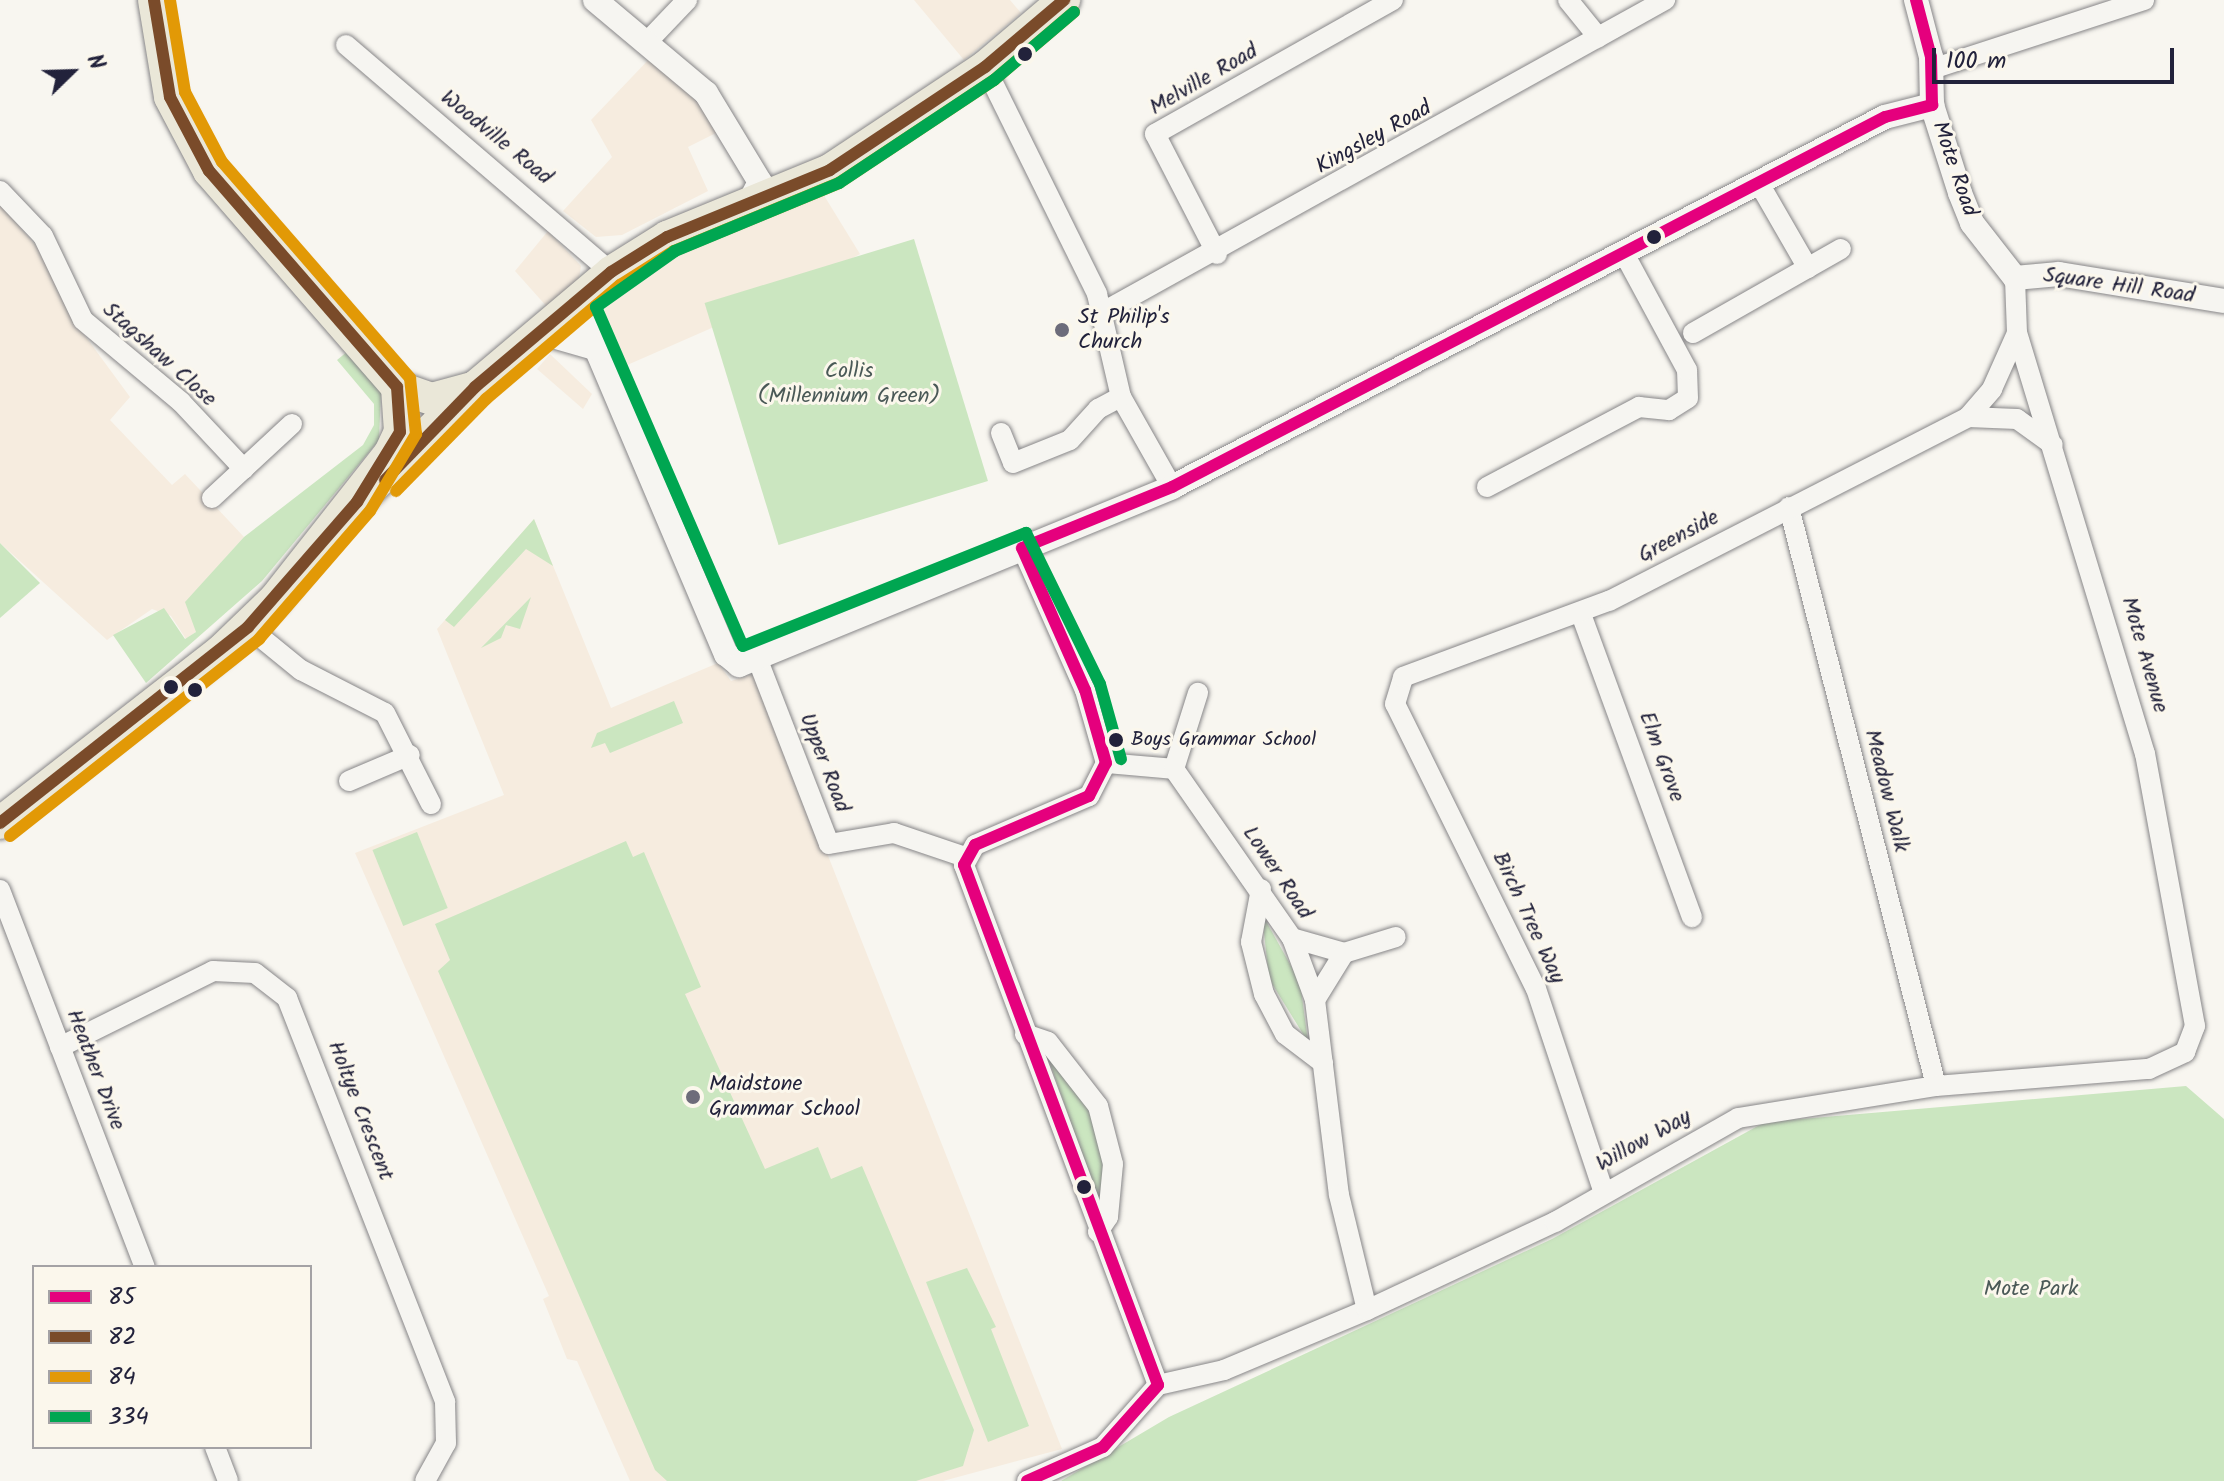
<!DOCTYPE html>
<style>
body{margin:0}
#map{position:relative;width:2224px;height:1481px;overflow:hidden;background:#f8f6f0;font-family:Kalam,sans-serif}
div>[style]{position:absolute}
[style*='--x']{left:calc(var(--x)*1px);top:calc(var(--y)*1px);width:calc(var(--w)*1px);rotate:calc(var(--a)*1deg)}
.built>*{inset:0;background:#f6ecdf}
.green>*{inset:0;background:#cbe6c0;transform-origin:0 0}
.roads{filter:drop-shadow(0 0 2px #878688) drop-shadow(0 0 2px #878688)}
.minor>*{height:20px;margin:-10px;padding:0 10px;transform-origin:10px;border-radius:10px;background:#f6f5f1}
.tertiary>*{height:24px;margin:-12px;padding:0 12px;transform-origin:12px;border-radius:12px;background:#f6f5f1}
.trunk>*{height:32px;margin:-16px;padding:0 16px;transform-origin:16px;border-radius:16px;background:#eae7d8}
.bus-1>*{height:12px;margin:-6px;padding:0 6px;transform-origin:6px;border-radius:6px;background:#e5007d}
.bus-2>*{height:12px;margin:-6px;padding:0 6px;transform-origin:6px;border-radius:6px;background:#7a4b2a}
.bus-3>*{height:12px;margin:-6px;padding:0 6px;transform-origin:6px;border-radius:6px;background:#e29906}
.bus-4>*{height:12px;margin:-6px;padding:0 6px;transform-origin:6px;border-radius:6px;background:#00a651}
.dots>*{width:22px;height:22px;translate:-50% -50%;box-sizing:border-box;border:4px solid #fbf7ec;border-radius:50%}
span{translate:-50% -50%;white-space:nowrap;text-align:center;line-height:1.15;-webkit-text-stroke:6px #fbf7ec;paint-order:stroke}
.bus-label{font-size:20px;color:#22223b}
.left{translate:0 -50%;text-align:left}
.street-label{font-size:22px;color:#22223b}
.poi-label{font-size:22px;color:#22223b}
.park-label{font-size:22px;color:#4a5957}
.legend{position:absolute;left:32px;top:1265px;width:280px;height:184px;box-sizing:border-box;background:#fbf7ec;border:2px solid #a4a2a5;margin:0;padding:10px 14px;list-style:none;font-size:24px;color:#22223b}
.legend li{display:flex;align-items:center;gap:16px;height:40px}
.legend b{width:40px;border:2px solid #a4a2a5}
.north{position:absolute;left:32px;top:32px;width:80px;height:80px;-webkit-text-stroke:6px #fbf7ec;paint-order:stroke;rotate:67deg;font-size:22px;font-weight:700;line-height:32px;text-align:center;color:#22223b}
.north::after{content:'';display:block;margin:auto;width:28px;height:36px;background:#22223b;clip-path:polygon(50% 0,100% 100%,50% 72%,0 100%)}
.scale{position:absolute;left:1932px;top:48px;width:242px;height:36px;box-sizing:border-box;border:4px solid #22223b;border-top:0;padding-left:10px;font-size:24px;line-height:28px;white-space:nowrap;color:#22223b;-webkit-text-stroke:6px #fbf7ec;paint-order:stroke}
</style>
<div id="map">
<div class="built">
<div style="clip-path:polygon(914px 0,1010px 0,1021px 13px,964px 60px)"></div>
<div style="clip-path:polygon(652px 56px,676px 70px,724px 129px,688px 147px,708px 191px,622px 235px,596px 237px,563px 211px,612px 157px,591px 120px)"></div>
<div style="clip-path:polygon(817px 184px,860px 254px,780px 298px,625px 366px,604px 316px,605px 297px,639px 258px)"></div>
<div style="clip-path:polygon(0 205px,39px 249px,72px 318px,130px 397px,110px 420px,172px 485px,185px 474px,244px 537px,186px 602px,197px 631px,186px 639px,171px 616px,152px 609px,107px 640px,0 543px)"></div>
<div style="clip-path:polygon(548px 231px,581px 266px,579px 279px,548px 308px,515px 271px)"></div>
<div style="clip-path:polygon(550px 354px,592px 394px,583px 409px,537px 369px)"></div>
<div style="clip-path:polygon(534px 519px,611px 708px,718px 663px,731px 681px,756px 673px,1062px 1449px,943px 1481px,630px 1481px,577px 1361px,567px 1359px,543px 1299px,549px 1296px,355px 853px,504px 795px,437px 629px)"></div>
</div>
<div class="green">
<div style="left:914px;top:239px;width:253px;height:219px;rotate:73deg"></div>
<div style="clip-path:polygon(348px 351px,381px 390px,379px 440px,262px 581px,146px 683px,113px 635px,164px 608px,185px 639px,196px 632px,185px 602px,244px 537px,363px 445px,374px 425px,374px 404px,337px 360px)"></div>
<div style="clip-path:polygon(534px 519px,553px 566px,526px 549px,454px 627px,445px 620px)"></div>
<div style="clip-path:polygon(0 543px,40px 583px,0 618px)"></div>
<div style="clip-path:polygon(531px 597px,520px 629px,506px 625px,501px 638px,481px 648px)"></div>
<div style="clip-path:polygon(674px 701px,683px 723px,610px 753px,605px 743px,591px 748px,597px 733px)"></div>
<div style="left:417px;top:832px;width:82px;height:48px;rotate:68deg"></div>
<div style="clip-path:polygon(626px 841px,633px 857px,644px 852px,701px 987px,685px 994px,765px 1169px,818px 1147px,831px 1179px,862px 1166px,974px 1430px,963px 1466px,916px 1481px,667px 1481px,655px 1470px,438px 971px,450px 960px,435px 924px)"></div>
<div style="clip-path:polygon(1262px 914px,1300px 982px,1308px 1042px,1269px 979px)"></div>
<div style="clip-path:polygon(1045px 1049px,1087px 1098px,1106px 1171px,1099px 1203px)"></div>
<div style="clip-path:polygon(2186px 1086px,2224px 1119px,2224px 1481px,1061px 1481px,1169px 1417px,1552px 1239px,1765px 1122px)"></div>
<div style="clip-path:polygon(967px 1268px,996px 1327px,991px 1329px,1029px 1426px,988px 1442px,926px 1282px)"></div>
</div>
<div class="roads">
<div class="minor">
<div style="--x:1568;--y:0;--w:48;--a:51"></div>
<div style="--x:648;--y:41;--w:57;--a:-46.4"></div>
<div style="--x:346;--y:45;--w:349;--a:40.6"></div>
<div style="--x:985;--y:67;--w:253;--a:63.7"></div>
<div style="--x:1097;--y:294;--w:106;--a:76.9"></div>
<div style="--x:1121;--y:397;--w:103;--a:60.5"></div>
<div style="--x:1932;--y:69;--w:223;--a:-18"></div>
<div style="--x:1760;--y:185;--w:96;--a:60"></div>
<div style="--x:0;--y:191;--w:62;--a:46.3"></div>
<div style="--x:43;--y:236;--w:93;--a:64.5"></div>
<div style="--x:83;--y:320;--w:128;--a:39.9"></div>
<div style="--x:181;--y:402;--w:92;--a:46.8"></div>
<div style="--x:1217;--y:254;--w:135;--a:-117.3"></div>
<div style="--x:1155;--y:134;--w:273;--a:-29.4"></div>
<div style="--x:1103;--y:312;--w:643;--a:-29.04"></div>
<div style="--x:1693;--y:333;--w:170;--a:-29.6"></div>
<div style="--x:1968;--y:417;--w:49;--a:2.3"></div>
<div style="--x:2017;--y:419;--w:44;--a:35.8"></div>
<div style="--x:1001;--y:433;--w:32;--a:68"></div>
<div style="--x:1013;--y:463;--w:61;--a:-22"></div>
<div style="--x:1070;--y:440;--w:42;--a:-47.9"></div>
<div style="--x:1098;--y:409;--w:26;--a:-28"></div>
<div style="--x:1487;--y:487;--w:172;--a:-27.8"></div>
<div style="--x:1639;--y:407;--w:30;--a:6"></div>
<div style="--x:1669;--y:410;--w:22;--a:-32"></div>
<div style="--x:1688;--y:398;--w:28;--a:-92"></div>
<div style="--x:1687;--y:370;--w:128;--a:-118.4"></div>
<div style="--x:212;--y:498;--w:109;--a:-42.8"></div>
<div style="--x:1789;--y:507;--w:597;--a:75.75"></div>
<div style="--x:1022;--y:548;--w:155;--a:66.1"></div>
<div style="--x:1085;--y:690;--w:76;--a:74"></div>
<div style="--x:1106;--y:763;--w:37;--a:117"></div>
<div style="--x:1089;--y:796;--w:124;--a:156.7"></div>
<div style="--x:975;--y:845;--w:23;--a:119"></div>
<div style="--x:964;--y:865;--w:555;--a:69.54"></div>
<div style="--x:1581;--y:614;--w:323;--a:69.9"></div>
<div style="--x:248;--y:627;--w:68;--a:39.1"></div>
<div style="--x:301;--y:670;--w:94;--a:27.1"></div>
<div style="--x:385;--y:713;--w:102;--a:63.2"></div>
<div style="--x:757;--y:658;--w:199;--a:68.8"></div>
<div style="--x:829;--y:844;--w:66;--a:-9.6"></div>
<div style="--x:894;--y:833;--w:75;--a:18.7"></div>
<div style="--x:1106;--y:763;--w:68;--a:5"></div>
<div style="--x:1174;--y:769;--w:206;--a:55.1"></div>
<div style="--x:1292;--y:938;--w:66;--a:69.6"></div>
<div style="--x:1315;--y:1000;--w:196;--a:83"></div>
<div style="--x:1339;--y:1195;--w:118;--a:76.3"></div>
<div style="--x:1174;--y:769;--w:80;--a:-72.5"></div>
<div style="--x:349;--y:781;--w:66;--a:-23.1"></div>
<div style="--x:1261;--y:889;--w:54;--a:100.7"></div>
<div style="--x:1251;--y:942;--w:54;--a:76"></div>
<div style="--x:1264;--y:994;--w:45;--a:62.3"></div>
<div style="--x:1285;--y:1034;--w:48;--a:37.3"></div>
<div style="--x:0;--y:890;--w:404;--a:69"></div>
<div style="--x:1292;--y:938;--w:54;--a:16.1"></div>
<div style="--x:1344;--y:953;--w:54;--a:-17.1"></div>
<div style="--x:1315;--y:1000;--w:55;--a:-58.3"></div>
<div style="--x:1025;--y:1034;--w:24;--a:19"></div>
<div style="--x:1048;--y:1042;--w:81;--a:52"></div>
<div style="--x:1098;--y:1106;--w:60;--a:75.5"></div>
<div style="--x:1113;--y:1164;--w:53;--a:95.4"></div>
<div style="--x:1108;--y:1217;--w:18;--a:124"></div>
<div style="--x:60;--y:1047;--w:171;--a:-26.4"></div>
<div style="--x:213;--y:971;--w:42;--a:2.7"></div>
<div style="--x:255;--y:973;--w:41;--a:38"></div>
<div style="--x:287;--y:998;--w:434;--a:68.6"></div>
<div style="--x:445;--y:1402;--w:41;--a:88.6"></div>
<div style="--x:446;--y:1443;--w:43;--a:118.9"></div>
<div style="--x:1603;--y:1190;--w:212;--a:-108.4"></div>
<div style="--x:1536;--y:989;--w:318;--a:-116.3"></div>
<div style="--x:1395;--y:704;--w:28;--a:-73"></div>
<div style="--x:1403;--y:677;--w:220;--a:-20.3"></div>
<div style="--x:1609;--y:601;--w:403;--a:-27.1"></div>
<div style="--x:1968;--y:417;--w:37;--a:-49"></div>
<div style="--x:1992;--y:389;--w:61;--a:-65.9"></div>
<div style="--x:1158;--y:1385;--w:68;--a:-12.8"></div>
<div style="--x:1224;--y:1370;--w:155;--a:-22.8"></div>
<div style="--x:1367;--y:1310;--w:208;--a:-25.1"></div>
<div style="--x:1555;--y:1222;--w:210;--a:-29.6"></div>
<div style="--x:1738;--y:1118;--w:201;--a:-9.2"></div>
<div style="--x:1936;--y:1086;--w:214;--a:-4.6"></div>
<div style="--x:2149;--y:1069;--w:40;--a:-25"></div>
<div style="--x:2185;--y:1052;--w:28;--a:-69"></div>
<div style="--x:2195;--y:1026;--w:277;--a:-100.4"></div>
<div style="--x:2145;--y:754;--w:440;--a:-106.9"></div>
<div style="--x:2017;--y:333;--w:55;--a:-92.1"></div>
<div style="--x:215;--y:1447;--w:36;--a:69"></div>
<div style="--x:1027;--y:1481;--w:83;--a:-24.1"></div>
<div style="--x:1103;--y:1447;--w:83;--a:-48.4"></div>
</div>
<div class="tertiary">
<div style="--x:595;--y:0;--w:145;--a:40"></div>
<div style="--x:706;--y:93;--w:104;--a:58.8"></div>
<div style="--x:760;--y:182;--w:27;--a:118"></div>
<div style="--x:1916;--y:0;--w:59;--a:75.3"></div>
<div style="--x:1931;--y:57;--w:48;--a:88.8"></div>
<div style="--x:1932;--y:105;--w:92;--a:72.3"></div>
<div style="--x:1960;--y:193;--w:32;--a:68"></div>
<div style="--x:1972;--y:223;--w:70;--a:52"></div>
<div style="--x:2015;--y:278;--w:44;--a:-5.2"></div>
<div style="--x:2059;--y:274;--w:167;--a:9.3"></div>
<div style="--x:576;--y:301;--w:384;--a:67"></div>
<div style="--x:726;--y:654;--w:17;--a:40"></div>
<div style="--x:739;--y:665;--w:468;--a:-22.3"></div>
<div style="--x:1172;--y:487;--w:803;--a:-27.43"></div>
<div style="--x:1885;--y:117;--w:49;--a:-14.3"></div>
<div style="--x:539;--y:332;--w:61;--a:16.1"></div>
</div>
<div class="trunk">
<div style="--x:154;--y:0;--w:98;--a:80.6"></div>
<div style="--x:170;--y:97;--w:84;--a:62.2"></div>
<div style="--x:209;--y:171;--w:286;--a:49"></div>
<div style="--x:397;--y:387;--w:37;--a:19"></div>
<div style="--x:432;--y:399;--w:41;--a:-15.4"></div>
<div style="--x:357;--y:502;--w:165;--a:-44.3"></div>
<div style="--x:475;--y:387;--w:178;--a:-40.2"></div>
<div style="--x:611;--y:272;--w:66;--a:-32"></div>
<div style="--x:667;--y:237;--w:176;--a:-22.3"></div>
<div style="--x:830;--y:170;--w:186;--a:-33.6"></div>
<div style="--x:985;--y:67;--w:104;--a:-40.3"></div>
<div style="--x:0;--y:823;--w:280;--a:-37.9"></div>
<div style="--x:221;--y:651;--w:75;--a:-43.9"></div>
<div style="--x:275;--y:599;--w:186;--a:-51.8"></div>
<div style="--x:390;--y:453;--w:23;--a:-65"></div>
<div style="--x:400;--y:432;--w:45;--a:-93.8"></div>
</div>
</div>
<div class="bus-1">
<div style="--x:1027;--y:1481;--w:83;--a:-24.1"></div>
<div style="--x:1103;--y:1447;--w:83;--a:-48.4"></div>
<div style="--x:1158;--y:1385;--w:555;--a:-110.46"></div>
<div style="--x:964;--y:865;--w:23;--a:-61"></div>
<div style="--x:975;--y:845;--w:124;--a:-23.3"></div>
<div style="--x:1089;--y:796;--w:37;--a:-63"></div>
<div style="--x:1106;--y:763;--w:76;--a:-106"></div>
<div style="--x:1085;--y:690;--w:155;--a:-113.9"></div>
<div style="--x:1022;--y:548;--w:162;--a:-22.1"></div>
<div style="--x:1172;--y:487;--w:803;--a:-27.43"></div>
<div style="--x:1885;--y:117;--w:49;--a:-14.3"></div>
<div style="--x:1932;--y:105;--w:48;--a:-91.2"></div>
<div style="--x:1931;--y:57;--w:59;--a:-104.7"></div>
</div>
<div class="bus-2">
<div style="--x:385;--y:480;--w:129;--a:-45.9"></div>
<div style="--x:475;--y:387;--w:178;--a:-40.2"></div>
<div style="--x:611;--y:272;--w:66;--a:-32"></div>
<div style="--x:667;--y:237;--w:176;--a:-22.3"></div>
<div style="--x:830;--y:170;--w:186;--a:-33.6"></div>
<div style="--x:985;--y:67;--w:104;--a:-40.3"></div>
<div style="--x:0;--y:823;--w:316;--a:-38.3"></div>
<div style="--x:248;--y:627;--w:166;--a:-48.9"></div>
<div style="--x:357;--y:502;--w:82;--a:-58.4"></div>
<div style="--x:400;--y:432;--w:45;--a:-93.8"></div>
<div style="--x:397;--y:387;--w:286;--a:-131"></div>
<div style="--x:209;--y:171;--w:84;--a:-117.8"></div>
<div style="--x:170;--y:97;--w:98;--a:-99.4"></div>
</div>
<div class="bus-3">
<div style="--x:396;--y:491;--w:129;--a:-45.6"></div>
<div style="--x:486;--y:399;--w:176;--a:-40.4"></div>
<div style="--x:620;--y:285;--w:64;--a:-32.2"></div>
<div style="--x:674;--y:251;--w:178;--a:-22.4"></div>
<div style="--x:839;--y:183;--w:186;--a:-33.6"></div>
<div style="--x:994;--y:80;--w:105;--a:-40.4"></div>
<div style="--x:10;--y:836;--w:318;--a:-38.3"></div>
<div style="--x:259;--y:639;--w:169;--a:-49.1"></div>
<div style="--x:370;--y:511;--w:90;--a:-59.1"></div>
<div style="--x:416;--y:434;--w:56;--a:-96.1"></div>
<div style="--x:410;--y:378;--w:286;--a:-131"></div>
<div style="--x:222;--y:162;--w:79;--a:-117.9"></div>
<div style="--x:185;--y:92;--w:93;--a:-99.3"></div>
</div>
<div class="bus-4">
<div style="--x:1074;--y:12;--w:105;--a:139.6"></div>
<div style="--x:994;--y:80;--w:186;--a:146.4"></div>
<div style="--x:839;--y:183;--w:178;--a:157.5"></div>
<div style="--x:675;--y:251;--w:97;--a:144.7"></div>
<div style="--x:596;--y:307;--w:369;--a:66.6"></div>
<div style="--x:743;--y:646;--w:305;--a:-21.8"></div>
<div style="--x:1026;--y:533;--w:168;--a:63.9"></div>
<div style="--x:1100;--y:684;--w:78;--a:74.4"></div>
</div>
<div class="dots">
<div style="left:1025px;top:54px;background:#22223b"></div>
<div style="left:1654px;top:237px;background:#22223b"></div>
<div style="left:1062px;top:330px;background:#6d6c7a"></div>
<div style="left:171px;top:687px;background:#22223b"></div>
<div style="left:195px;top:690px;background:#22223b"></div>
<div style="left:1116px;top:740px;background:#22223b"></div>
<div style="left:693px;top:1097px;background:#6d6c7a"></div>
<div style="left:1084px;top:1187px;background:#22223b"></div>
</div>
<div class="bus-label">
<span class="left" style="left:1131px;top:740px">Boys Grammar School</span>
</div>
<div class="street-label">
<span style="left:1204px;top:80px;rotate:-30deg">Melville Road</span>
<span style="left:496px;top:138px;rotate:39deg">Woodville Road</span>
<span style="left:1374px;top:138px;rotate:-29deg">Kingsley Road</span>
<span style="left:1954px;top:169px;rotate:71deg">Mote Road</span>
<span style="left:2119px;top:286px;rotate:8deg">Square Hill Road</span>
<span style="left:159px;top:355px;rotate:42deg">Stagshaw Close</span>
<span style="left:1679px;top:537px;rotate:-28deg">Greenside</span>
<span style="left:2144px;top:655px;rotate:74deg">Mote Avenue</span>
<span style="left:1661px;top:757px;rotate:70deg">Elm Grove</span>
<span style="left:824px;top:763px;rotate:69deg">Upper Road</span>
<span style="left:1886px;top:791px;rotate:76deg">Meadow Walk</span>
<span style="left:1277px;top:873px;rotate:56deg">Lower Road</span>
<span style="left:1528px;top:918px;rotate:65deg">Birch Tree Way</span>
<span style="left:95px;top:1070px;rotate:69deg">Heather Drive</span>
<span style="left:360px;top:1111px;rotate:69deg">Holtye Crescent</span>
<span style="left:1644px;top:1141px;rotate:-29deg">Willow Way</span>
</div>
<div class="poi-label">
<span class="left" style="left:1078px;top:330px">St Philip's<br>Church</span>
<span class="left" style="left:709px;top:1097px">Maidstone<br>Grammar School</span>
</div>
<div class="park-label">
<span style="left:849px;top:384px">Collis<br>(Millennium Green)</span>
<span style="left:2031px;top:1290px">Mote Park</span>
</div>
<ul class="legend">
<li><b style="height:10px;background:#e5007d"></b>85</li>
<li><b style="height:10px;background:#7a4b2a"></b>82</li>
<li><b style="height:10px;background:#e29906"></b>84</li>
<li><b style="height:10px;background:#00a651"></b>334</li>
</ul>
<div class="north">N</div>
<div class="scale">100 m</div>
</div>
